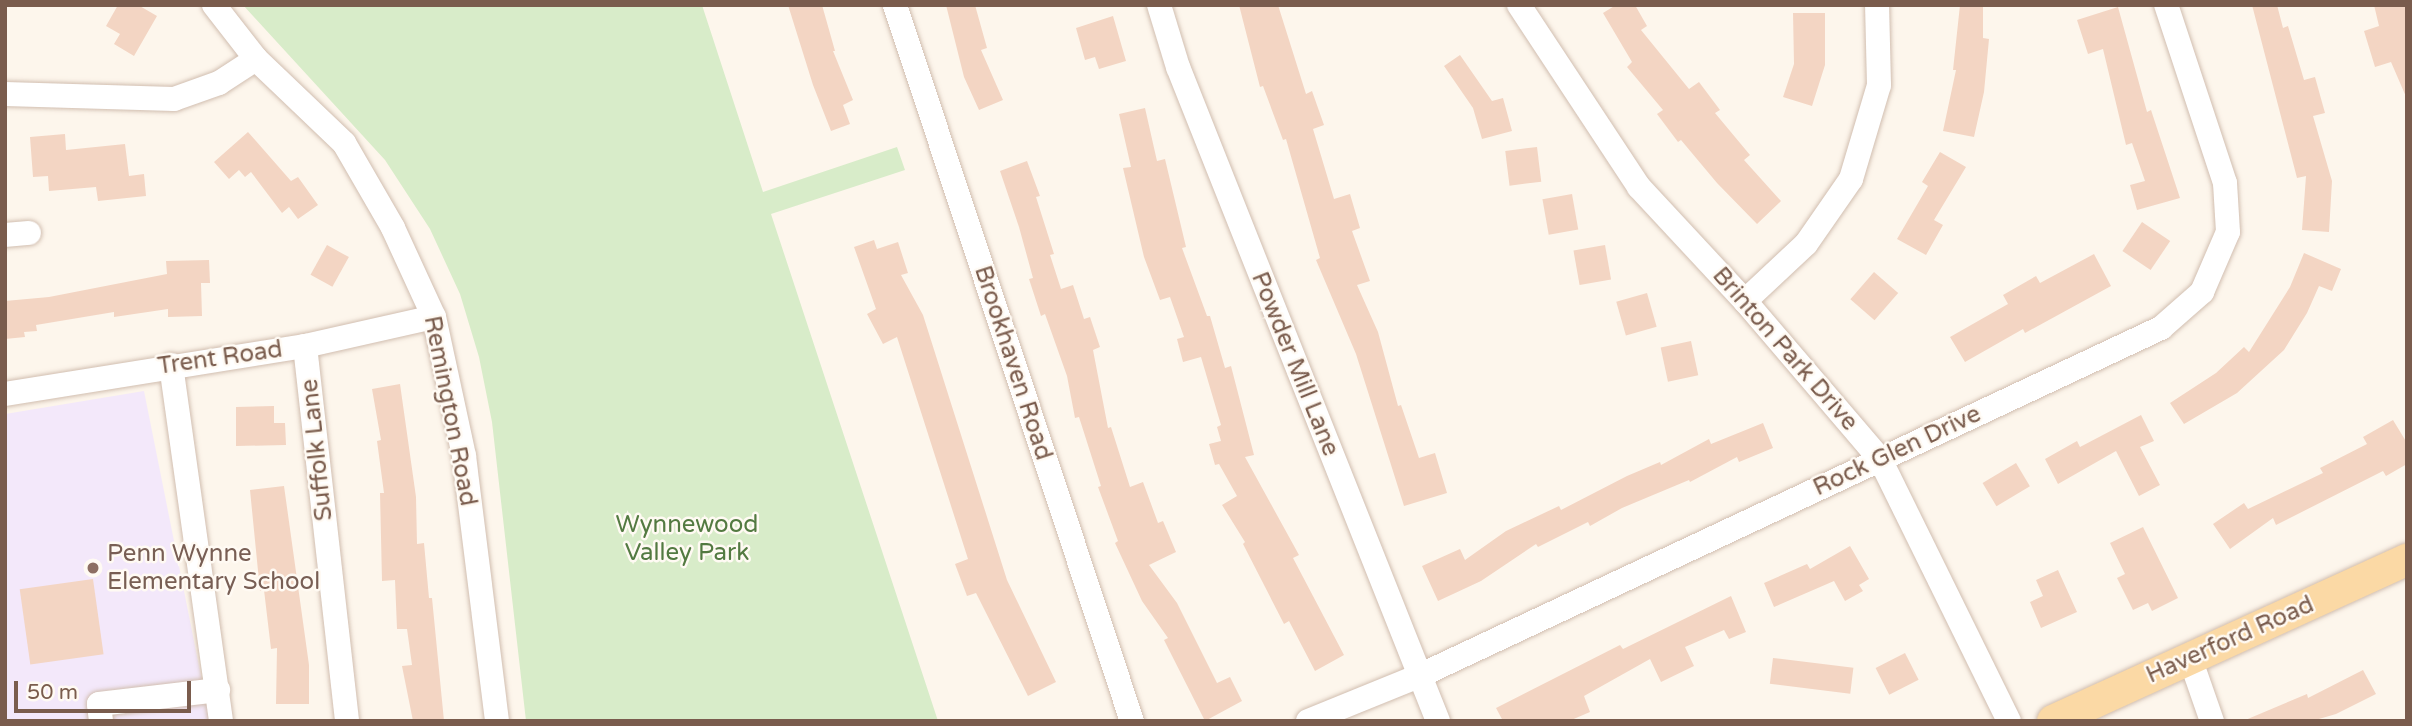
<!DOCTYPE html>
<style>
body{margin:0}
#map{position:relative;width:2412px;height:726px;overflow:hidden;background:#fdf6ec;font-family:"Varela Round",sans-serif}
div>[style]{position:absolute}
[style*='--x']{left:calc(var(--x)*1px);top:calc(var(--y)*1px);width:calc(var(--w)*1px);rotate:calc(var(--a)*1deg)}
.education>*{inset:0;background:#f3e8fa}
.green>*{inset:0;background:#d8ecc9}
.building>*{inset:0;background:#f3d5c3;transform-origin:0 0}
.roads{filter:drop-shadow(0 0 2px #d1beb0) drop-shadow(0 0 2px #d1beb0)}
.minor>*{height:24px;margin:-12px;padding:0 12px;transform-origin:12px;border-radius:12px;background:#fff}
.major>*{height:32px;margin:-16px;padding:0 16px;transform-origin:16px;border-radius:16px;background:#fbd9a5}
.dots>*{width:19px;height:19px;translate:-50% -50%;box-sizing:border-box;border:4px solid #fffaf3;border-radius:50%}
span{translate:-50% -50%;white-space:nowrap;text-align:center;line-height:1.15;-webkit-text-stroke:5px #fffaf3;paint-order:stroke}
.street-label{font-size:24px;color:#7a5c4d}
.park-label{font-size:24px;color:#537a41}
.education-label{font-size:24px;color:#785e54}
.left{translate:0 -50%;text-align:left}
.frame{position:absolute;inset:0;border:7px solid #7a5c4d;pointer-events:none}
.scale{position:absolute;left:14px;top:681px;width:177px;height:32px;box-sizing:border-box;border:4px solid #7a5c4d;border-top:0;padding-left:9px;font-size:21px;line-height:24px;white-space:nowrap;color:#7a5c4d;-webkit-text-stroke:5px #fffaf3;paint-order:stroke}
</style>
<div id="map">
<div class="education">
<div style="clip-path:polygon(144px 391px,210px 721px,5px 721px,5px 414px)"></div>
</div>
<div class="green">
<div style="clip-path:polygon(243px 5px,702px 5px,763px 192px,897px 147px,905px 170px,771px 214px,938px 721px,526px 721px,492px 422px,479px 357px,460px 294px,430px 229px,385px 160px)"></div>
</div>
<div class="building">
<div style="clip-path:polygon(118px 5px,138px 5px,157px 16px,134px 56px,114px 44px,120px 34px,106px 26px)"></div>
<div style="clip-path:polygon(788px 5px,822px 5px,835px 51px,833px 51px,853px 100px,843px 105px,850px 124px,831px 131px,813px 85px)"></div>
<div style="clip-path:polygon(946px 5px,975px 5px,987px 48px,981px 50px,1003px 100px,979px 110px,964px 77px)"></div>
<div style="clip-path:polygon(1239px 5px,1278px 5px,1306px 94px,1312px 91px,1324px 125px,1313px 129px,1334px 199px,1350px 194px,1360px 228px,1352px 231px,1370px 281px,1357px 285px,1378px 332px,1398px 406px,1401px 405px,1419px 458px,1435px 453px,1447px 493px,1404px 506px,1356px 354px,1316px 260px,1320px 258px,1286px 139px,1283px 140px,1263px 86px,1260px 87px)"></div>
<div style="clip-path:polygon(1616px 5px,1635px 5px,1647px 26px,1641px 30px,1689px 89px,1699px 82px,1720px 110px,1715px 113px,1750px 155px,1744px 160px,1781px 201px,1757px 224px,1717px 183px,1681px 140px,1678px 142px,1657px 114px,1663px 110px,1627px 67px,1632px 62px,1603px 13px)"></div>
<div style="clip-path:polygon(1960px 5px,1983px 5px,1983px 38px,1989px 39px,1984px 92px,1974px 137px,1943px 131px,1956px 70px,1953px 70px)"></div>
<div style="clip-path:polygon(2252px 5px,2277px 5px,2283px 28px,2288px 26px,2304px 80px,2315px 77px,2325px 113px,2313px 116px,2332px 181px,2329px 232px,2302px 230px,2306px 176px,2297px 178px)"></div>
<div style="clip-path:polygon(2374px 5px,2407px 5px,2407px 99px,2391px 62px,2375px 67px,2364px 31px,2379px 26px)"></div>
<div style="clip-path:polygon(2118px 7px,2147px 112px,2151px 110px,2180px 198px,2137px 210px,2130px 185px,2145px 181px,2132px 143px,2126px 145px,2103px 49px,2088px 54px,2077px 20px)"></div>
<div style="clip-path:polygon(1793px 13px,1825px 13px,1825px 65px,1812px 106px,1783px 97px,1794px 64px)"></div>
<div style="clip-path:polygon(1113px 16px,1126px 61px,1099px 69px,1095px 57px,1085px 60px,1076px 28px)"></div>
<div style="clip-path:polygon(1460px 55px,1492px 101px,1503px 98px,1512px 131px,1482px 139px,1473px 108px,1444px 66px)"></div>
<div style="clip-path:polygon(1145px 108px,1157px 161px,1165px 159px,1186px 247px,1182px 248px,1207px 316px,1210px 316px,1225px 368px,1231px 366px,1254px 455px,1245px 457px,1299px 555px,1293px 558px,1344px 655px,1315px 671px,1289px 621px,1284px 624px,1243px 544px,1245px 542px,1222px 505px,1237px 496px,1219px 464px,1215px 465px,1209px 444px,1221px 441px,1217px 427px,1221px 425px,1201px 357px,1183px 362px,1177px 339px,1184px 337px,1170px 297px,1160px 300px,1144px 257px,1123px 168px,1131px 167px,1119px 114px)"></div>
<div style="clip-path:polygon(248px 132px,291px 181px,298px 177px,318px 205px,298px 219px,289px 207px,282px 213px,251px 172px,245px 177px,239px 170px,229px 179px,214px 162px)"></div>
<div style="clip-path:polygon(65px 134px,66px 150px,125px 144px,129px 176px,144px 174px,146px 196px,98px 201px,96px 187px,49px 191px,48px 176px,33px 177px,30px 137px)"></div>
<div style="left:1537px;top:147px;width:35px;height:32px;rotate:83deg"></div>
<div style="clip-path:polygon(1940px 152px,1966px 167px,1934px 220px,1943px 225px,1926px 255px,1897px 239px,1928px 186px,1922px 182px)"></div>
<div style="clip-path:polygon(1027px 161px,1040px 196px,1036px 197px,1054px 254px,1050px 255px,1061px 289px,1073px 285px,1084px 319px,1090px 317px,1100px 347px,1093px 350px,1108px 428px,1111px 427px,1130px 487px,1143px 482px,1158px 523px,1163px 521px,1176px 552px,1149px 565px,1177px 603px,1217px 683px,1230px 677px,1242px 701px,1205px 721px,1164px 640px,1168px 638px,1142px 601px,1115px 543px,1118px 541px,1098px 487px,1101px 486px,1079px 417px,1075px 418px,1067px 376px,1045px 314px,1041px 316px,1029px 279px,1033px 278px,1019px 227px,1000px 171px)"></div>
<div style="left:1572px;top:194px;width:36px;height:30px;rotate:80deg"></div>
<div style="left:2142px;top:222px;width:34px;height:35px;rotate:34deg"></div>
<div style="clip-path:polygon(874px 240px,877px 249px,898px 242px,908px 273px,901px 275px,923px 315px,1007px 580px,1056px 682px,1028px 696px,976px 593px,967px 596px,955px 564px,968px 559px,897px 337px,883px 344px,867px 314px,876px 309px,854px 247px)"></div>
<div style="left:327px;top:245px;width:25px;height:34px;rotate:29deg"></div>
<div style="left:1605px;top:245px;width:35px;height:32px;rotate:80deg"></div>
<div style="clip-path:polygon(2304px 253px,2341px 269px,2332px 291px,2319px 286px,2307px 313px,2284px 350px,2237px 393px,2184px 424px,2170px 403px,2216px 373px,2244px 347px,2249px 352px,2290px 287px)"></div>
<div style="clip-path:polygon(2094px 254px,2111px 286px,2025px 333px,2023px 329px,1965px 362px,1950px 337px,2008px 304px,2003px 295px,2036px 276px,2040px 283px)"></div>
<div style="clip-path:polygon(209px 260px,210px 283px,201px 283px,202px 316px,168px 317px,168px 309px,114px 317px,114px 312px,36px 325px,37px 331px,24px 332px,25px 337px,5px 339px,5px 301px,49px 297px,167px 274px,166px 261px)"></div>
<div style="left:1874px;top:272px;width:32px;height:36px;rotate:41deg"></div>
<div style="left:1647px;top:293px;width:35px;height:32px;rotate:74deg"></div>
<div style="left:1691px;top:341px;width:35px;height:31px;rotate:78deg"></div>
<div style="clip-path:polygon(400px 384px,416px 497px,417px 544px,424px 543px,429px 598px,432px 598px,444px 721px,413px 721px,402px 666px,412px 665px,407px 629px,397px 629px,395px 580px,382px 581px,380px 493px,384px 493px,377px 441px,381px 440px,372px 389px)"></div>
<div style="clip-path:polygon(274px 406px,274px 423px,285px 423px,286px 445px,236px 446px,236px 407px)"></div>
<div style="clip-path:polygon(2141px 415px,2154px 441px,2140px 447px,2160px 485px,2139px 496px,2116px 451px,2058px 484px,2045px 459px,2077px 441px,2080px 447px)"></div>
<div style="clip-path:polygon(2393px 420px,2407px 443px,2407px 464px,2386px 476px,2383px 471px,2276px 525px,2273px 518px,2230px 549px,2213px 524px,2244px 503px,2248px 509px,2323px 473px,2320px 468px,2367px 444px,2363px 437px)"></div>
<div style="clip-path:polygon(1763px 423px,1773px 448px,1739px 462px,1737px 457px,1690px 482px,1689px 480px,1622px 508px,1590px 526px,1588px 522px,1538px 547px,1536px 544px,1481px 581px,1438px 601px,1422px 566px,1460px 549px,1465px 560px,1506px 531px,1559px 506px,1561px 510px,1627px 476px,1660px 462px,1661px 465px,1709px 439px,1711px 444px)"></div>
<div style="left:2016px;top:463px;width:27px;height:39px;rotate:59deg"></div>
<div style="clip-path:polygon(284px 486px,309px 665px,309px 704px,276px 704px,277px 648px,271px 649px,264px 590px,260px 591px,250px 490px)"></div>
<div style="clip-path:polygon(2143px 527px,2178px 598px,2152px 611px,2148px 603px,2133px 610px,2117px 578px,2125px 574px,2110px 543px)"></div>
<div style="clip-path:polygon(1850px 546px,1869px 579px,1859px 585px,1863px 591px,1845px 601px,1834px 581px,1774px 607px,1764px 583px,1807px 564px,1810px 569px)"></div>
<div style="clip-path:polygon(2058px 570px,2077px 612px,2041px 628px,2030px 602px,2043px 596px,2036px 580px)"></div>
<div style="left:93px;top:579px;width:76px;height:74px;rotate:82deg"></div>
<div style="clip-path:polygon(1731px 596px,1746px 632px,1729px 639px,1724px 630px,1685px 647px,1694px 666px,1661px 682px,1650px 659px,1584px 696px,1590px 712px,1569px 721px,1503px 721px,1496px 708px,1620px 645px,1623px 649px)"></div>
<div style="left:1905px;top:653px;width:30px;height:33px;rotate:63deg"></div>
<div style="left:1773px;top:658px;width:81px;height:26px;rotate:7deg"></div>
<div style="clip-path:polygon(2363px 670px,2376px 694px,2336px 714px,2312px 721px,2243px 721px,2307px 694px,2308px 698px)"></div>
</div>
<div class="roads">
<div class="minor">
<div style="--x:214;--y:5;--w:68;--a:52.1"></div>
<div style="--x:256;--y:59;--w:122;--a:43.7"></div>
<div style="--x:344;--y:143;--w:98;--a:60"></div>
<div style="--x:393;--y:228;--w:98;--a:65.3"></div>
<div style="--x:434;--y:317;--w:142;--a:77.8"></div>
<div style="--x:464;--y:456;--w:267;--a:82.9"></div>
<div style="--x:895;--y:5;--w:754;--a:71.69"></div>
<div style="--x:1159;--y:5;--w:65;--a:73"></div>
<div style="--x:1178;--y:67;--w:704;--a:68.32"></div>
<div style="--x:1519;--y:5;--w:218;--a:56.6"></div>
<div style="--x:1639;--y:187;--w:156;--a:47.1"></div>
<div style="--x:1745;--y:301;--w:208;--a:49.5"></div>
<div style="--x:1880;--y:459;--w:292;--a:63.8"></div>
<div style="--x:5;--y:94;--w:169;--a:1.7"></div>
<div style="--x:174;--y:99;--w:48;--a:-19.6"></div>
<div style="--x:219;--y:83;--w:44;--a:-33"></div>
<div style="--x:5;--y:235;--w:24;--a:-5"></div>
<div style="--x:1745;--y:301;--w:83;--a:-43.1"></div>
<div style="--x:1806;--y:244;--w:79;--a:-55.3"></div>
<div style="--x:1851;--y:179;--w:98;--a:-73.4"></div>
<div style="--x:1879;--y:85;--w:80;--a:-91.4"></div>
<div style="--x:305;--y:346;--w:377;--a:83.6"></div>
<div style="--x:171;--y:365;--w:359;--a:82"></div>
<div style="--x:5;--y:394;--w:304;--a:-9.1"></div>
<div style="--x:305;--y:346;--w:132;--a:-12.7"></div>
<div style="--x:2190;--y:658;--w:67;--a:70.8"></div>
<div style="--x:101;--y:721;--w:17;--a:-97"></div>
<div style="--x:99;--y:704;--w:120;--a:-6.7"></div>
<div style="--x:1308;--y:721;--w:120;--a:-22.1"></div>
<div style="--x:1419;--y:676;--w:820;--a:-25.13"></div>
<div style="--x:2161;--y:328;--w:55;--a:-41.3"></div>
<div style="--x:2202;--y:292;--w:65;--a:-66.6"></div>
<div style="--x:2228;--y:232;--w:49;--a:-93.5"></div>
<div style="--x:2225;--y:183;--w:188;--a:-108.3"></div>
</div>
<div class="major">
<div style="--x:2053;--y:721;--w:389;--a:-24.5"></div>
</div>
</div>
<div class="dots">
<div style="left:93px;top:568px;background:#8d6e63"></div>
</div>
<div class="street-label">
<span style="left:1785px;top:349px;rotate:49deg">Brinton Park Drive</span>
<span style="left:220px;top:358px;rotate:-8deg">Trent Road</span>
<span style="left:1013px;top:363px;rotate:72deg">Brookhaven Road</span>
<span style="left:1295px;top:364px;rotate:68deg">Powder Mill Lane</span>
<span style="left:450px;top:411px;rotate:79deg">Remington Road</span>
<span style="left:317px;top:450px;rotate:-96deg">Suffolk Lane</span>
<span style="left:1897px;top:451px;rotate:-25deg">Rock Glen Drive</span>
<span style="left:2230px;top:640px;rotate:-24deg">Haverford Road</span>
</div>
<div class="park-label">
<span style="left:687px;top:539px">Wynnewood<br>Valley Park</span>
</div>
<div class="education-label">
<span class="left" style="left:107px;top:568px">Penn Wynne<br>Elementary School</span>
</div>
<div class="frame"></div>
<div class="scale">50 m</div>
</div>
